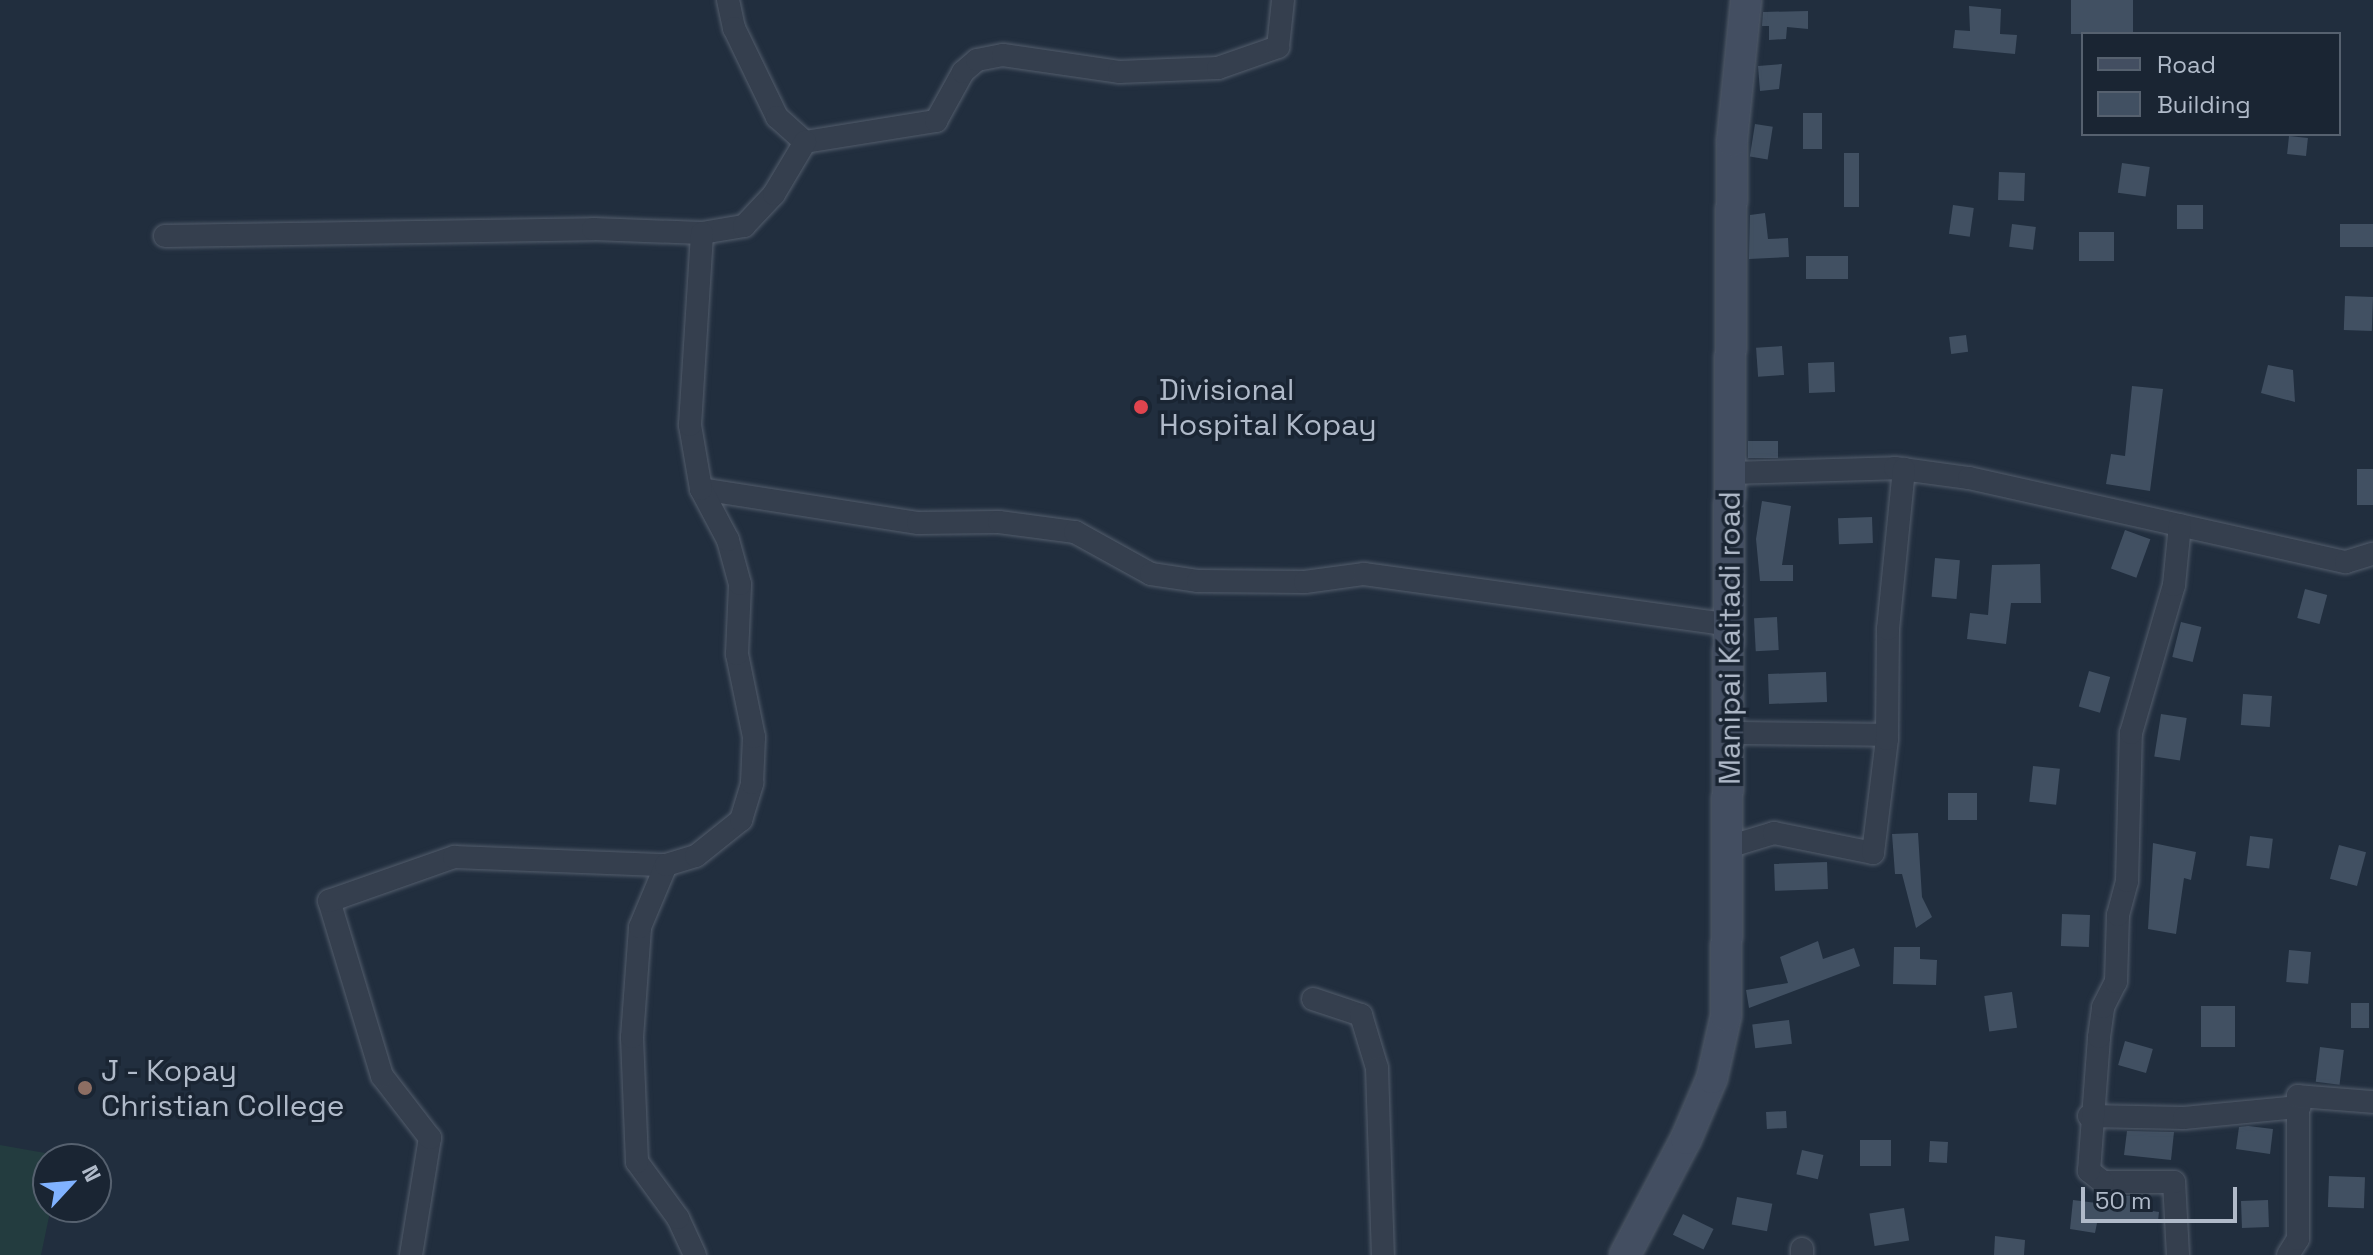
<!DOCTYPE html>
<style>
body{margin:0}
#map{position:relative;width:2373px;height:1255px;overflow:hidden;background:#212e3e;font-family:"Space Grotesk",sans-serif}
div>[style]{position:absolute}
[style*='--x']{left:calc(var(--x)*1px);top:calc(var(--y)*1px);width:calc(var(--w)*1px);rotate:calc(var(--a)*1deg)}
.green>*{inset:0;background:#233c3f}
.building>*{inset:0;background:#415062;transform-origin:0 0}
.roads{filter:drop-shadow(0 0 2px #535d6c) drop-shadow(0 0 2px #535d6c)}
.street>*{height:22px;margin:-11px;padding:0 11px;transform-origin:11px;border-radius:11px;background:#353f4e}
.secondary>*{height:30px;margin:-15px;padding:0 15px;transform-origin:15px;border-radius:15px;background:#434e61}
.dots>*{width:22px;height:22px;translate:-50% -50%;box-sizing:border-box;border:4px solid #1a2533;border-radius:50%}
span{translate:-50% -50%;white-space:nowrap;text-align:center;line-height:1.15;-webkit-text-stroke:7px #1a2533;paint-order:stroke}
.poi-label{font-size:30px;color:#b0bac9}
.left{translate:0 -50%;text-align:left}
.street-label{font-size:30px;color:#b0bac9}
.legend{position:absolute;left:2081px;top:32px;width:260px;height:104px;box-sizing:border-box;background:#1a2533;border:2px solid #56616f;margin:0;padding:10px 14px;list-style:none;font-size:24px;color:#b0bac9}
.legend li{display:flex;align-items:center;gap:16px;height:40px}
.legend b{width:40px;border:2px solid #56616f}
.north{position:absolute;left:32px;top:1143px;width:80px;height:80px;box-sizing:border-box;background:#1a2533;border:2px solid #56616f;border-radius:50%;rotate:64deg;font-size:22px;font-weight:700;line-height:32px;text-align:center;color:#b0bac9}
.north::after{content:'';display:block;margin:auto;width:28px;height:36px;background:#80b2ff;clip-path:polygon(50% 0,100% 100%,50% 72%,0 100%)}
.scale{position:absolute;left:2081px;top:1187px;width:156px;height:36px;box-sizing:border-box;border:4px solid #b0bac9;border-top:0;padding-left:10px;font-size:24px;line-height:28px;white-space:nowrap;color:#b0bac9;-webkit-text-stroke:6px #1a2533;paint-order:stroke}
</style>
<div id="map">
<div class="green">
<div style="clip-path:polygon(0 1145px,62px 1156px,48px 1159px,51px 1207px,41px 1255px,0 1255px)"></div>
</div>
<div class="building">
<div style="left:2071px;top:0;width:62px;height:34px"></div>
<div style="clip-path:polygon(1969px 6px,2001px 9px,2000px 34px,2017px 35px,2015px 54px,1953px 48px,1955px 30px,1970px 31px)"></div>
<div style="clip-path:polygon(1808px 11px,1808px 29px,1787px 27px,1786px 39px,1769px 40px,1769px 26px,1762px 26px,1763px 12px)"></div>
<div style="clip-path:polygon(1782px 64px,1779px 89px,1760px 91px,1758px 66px)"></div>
<div style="left:1803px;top:113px;width:19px;height:36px"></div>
<div style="left:1755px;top:124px;width:18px;height:33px;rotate:9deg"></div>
<div style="left:2289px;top:136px;width:19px;height:18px;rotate:6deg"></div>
<div style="left:1844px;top:153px;width:15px;height:54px"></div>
<div style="left:2122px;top:163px;width:28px;height:30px;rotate:8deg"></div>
<div style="left:1999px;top:172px;width:26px;height:28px;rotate:2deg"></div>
<div style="left:1953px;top:205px;width:21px;height:29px;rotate:8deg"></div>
<div style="left:2177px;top:205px;width:26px;height:24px"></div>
<div style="clip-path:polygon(1765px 213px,1768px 239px,1788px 238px,1789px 257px,1749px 259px,1750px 215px)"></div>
<div style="left:2012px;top:224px;width:24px;height:23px;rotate:7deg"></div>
<div style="left:2340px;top:224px;width:33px;height:23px"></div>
<div style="left:2079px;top:232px;width:35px;height:29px"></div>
<div style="left:1848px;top:256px;width:23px;height:42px;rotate:90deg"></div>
<div style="left:2345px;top:296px;width:28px;height:34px;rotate:2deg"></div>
<div style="left:1966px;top:335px;width:17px;height:17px;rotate:83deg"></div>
<div style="left:1782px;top:346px;width:29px;height:26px;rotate:86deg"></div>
<div style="left:1834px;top:362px;width:30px;height:26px;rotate:88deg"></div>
<div style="clip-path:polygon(2268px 365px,2293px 370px,2295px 402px,2261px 393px)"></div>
<div style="clip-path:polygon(2132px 386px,2163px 389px,2150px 491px,2106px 484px,2111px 454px,2125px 456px)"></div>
<div style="left:1748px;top:441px;width:30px;height:17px"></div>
<div style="left:2357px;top:469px;width:16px;height:36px"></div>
<div style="clip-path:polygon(1762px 501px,1791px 506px,1782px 565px,1793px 565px,1793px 581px,1760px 581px,1756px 539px)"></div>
<div style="left:1872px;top:517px;width:26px;height:34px;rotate:88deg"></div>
<div style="left:2125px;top:530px;width:27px;height:41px;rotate:20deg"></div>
<div style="left:1935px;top:558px;width:25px;height:39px;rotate:5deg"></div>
<div style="clip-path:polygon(2040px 564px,2041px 603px,2011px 603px,2006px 644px,1967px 639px,1970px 613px,1988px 615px,1992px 565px)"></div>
<div style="left:2305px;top:589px;width:23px;height:30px;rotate:15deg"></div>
<div style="left:1777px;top:617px;width:33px;height:23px;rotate:87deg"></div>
<div style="left:2181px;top:622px;width:21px;height:36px;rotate:14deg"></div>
<div style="left:2089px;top:671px;width:22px;height:37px;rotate:16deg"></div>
<div style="left:1826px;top:672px;width:30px;height:58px;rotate:88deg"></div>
<div style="left:2243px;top:694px;width:29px;height:31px;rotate:4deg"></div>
<div style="left:2161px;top:714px;width:26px;height:43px;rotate:9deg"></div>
<div style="left:2033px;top:766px;width:27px;height:36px;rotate:6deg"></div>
<div style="left:1948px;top:793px;width:29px;height:27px"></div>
<div style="clip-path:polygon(1918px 833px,1922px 897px,1932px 917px,1916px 928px,1902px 874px,1895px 874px,1892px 834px)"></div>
<div style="left:2250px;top:836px;width:23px;height:30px;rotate:7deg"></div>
<div style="clip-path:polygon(2153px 843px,2196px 852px,2191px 880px,2184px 878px,2176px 934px,2148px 929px)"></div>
<div style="left:2339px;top:845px;width:28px;height:35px;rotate:15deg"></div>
<div style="left:1827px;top:862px;width:27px;height:53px;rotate:88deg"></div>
<div style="left:2062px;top:914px;width:28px;height:32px;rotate:2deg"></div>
<div style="clip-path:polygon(1818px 941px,1823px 959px,1854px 948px,1860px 966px,1749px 1008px,1746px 990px,1788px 983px,1780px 957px)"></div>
<div style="clip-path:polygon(1894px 947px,1920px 947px,1920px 959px,1937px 960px,1936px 985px,1893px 984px)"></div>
<div style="left:2289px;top:950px;width:22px;height:32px;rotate:5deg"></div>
<div style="left:2012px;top:992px;width:36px;height:28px;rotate:82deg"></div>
<div style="left:2351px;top:1003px;width:18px;height:25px"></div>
<div style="left:2201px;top:1006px;width:34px;height:41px"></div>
<div style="left:1789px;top:1020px;width:24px;height:37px;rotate:83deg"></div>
<div style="left:2125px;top:1041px;width:29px;height:25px;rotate:16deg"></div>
<div style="left:2320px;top:1047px;width:24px;height:35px;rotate:7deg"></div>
<div style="left:1786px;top:1111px;width:17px;height:20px;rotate:87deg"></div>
<div style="clip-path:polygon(2248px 1126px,2273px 1129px,2270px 1154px,2236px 1149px,2239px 1127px)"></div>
<div style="clip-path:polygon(2127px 1131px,2174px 1132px,2171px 1160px,2124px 1155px)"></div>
<div style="left:1860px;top:1140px;width:31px;height:26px"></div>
<div style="left:1930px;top:1141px;width:18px;height:21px;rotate:3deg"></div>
<div style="left:1802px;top:1150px;width:22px;height:25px;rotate:13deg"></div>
<div style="left:2329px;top:1176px;width:36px;height:31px;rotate:2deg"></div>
<div style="clip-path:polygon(2119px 1196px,2139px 1196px,2140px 1209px,2159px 1212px,2158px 1221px,2097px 1223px,2095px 1233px,2070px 1229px,2073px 1200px,2120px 1206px)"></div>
<div style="left:1737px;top:1197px;width:36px;height:28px;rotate:11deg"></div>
<div style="left:2268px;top:1200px;width:27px;height:27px;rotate:88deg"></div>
<div style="left:1904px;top:1208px;width:33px;height:35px;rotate:81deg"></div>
<div style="left:1683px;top:1214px;width:34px;height:23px;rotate:26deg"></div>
<div style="clip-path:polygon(1995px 1236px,2025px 1240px,2024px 1255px,1994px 1255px)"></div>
</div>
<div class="roads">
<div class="street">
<div style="--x:728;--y:0;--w:29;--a:78"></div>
<div style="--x:734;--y:28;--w:99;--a:64.2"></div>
<div style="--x:777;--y:117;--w:38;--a:42"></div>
<div style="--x:805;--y:142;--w:133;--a:-9.1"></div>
<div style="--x:936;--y:121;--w:56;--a:-61.1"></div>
<div style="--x:963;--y:72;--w:18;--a:-41"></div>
<div style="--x:977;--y:60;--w:26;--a:-11"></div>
<div style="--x:1003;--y:55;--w:117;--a:8.3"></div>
<div style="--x:1119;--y:72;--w:99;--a:-2.3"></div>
<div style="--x:1218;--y:68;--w:64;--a:-19.3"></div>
<div style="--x:1278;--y:47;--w:47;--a:-83.9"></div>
<div style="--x:165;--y:236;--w:428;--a:-0.9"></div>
<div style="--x:593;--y:229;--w:109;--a:2.1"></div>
<div style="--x:702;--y:233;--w:43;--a:-9.5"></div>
<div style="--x:744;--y:226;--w:44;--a:-46.8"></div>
<div style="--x:774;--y:194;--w:61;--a:-59.2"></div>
<div style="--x:1731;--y:473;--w:164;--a:-1.7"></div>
<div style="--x:1895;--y:468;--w:75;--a:7.7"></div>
<div style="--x:1969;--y:478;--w:386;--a:12.6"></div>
<div style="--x:2346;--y:562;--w:28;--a:-17"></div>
<div style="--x:701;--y:489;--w:220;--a:8.9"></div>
<div style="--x:918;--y:523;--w:81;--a:-0.7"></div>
<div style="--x:999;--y:522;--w:77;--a:7.5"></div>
<div style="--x:1075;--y:532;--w:87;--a:28.9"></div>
<div style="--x:1151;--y:574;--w:48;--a:8.5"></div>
<div style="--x:1198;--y:581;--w:107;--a:0.5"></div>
<div style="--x:1305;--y:582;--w:60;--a:-7.7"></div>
<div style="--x:1364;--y:574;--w:371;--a:7.9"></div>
<div style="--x:1730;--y:733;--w:157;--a:0.7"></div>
<div style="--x:1728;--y:847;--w:48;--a:-16.9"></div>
<div style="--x:1774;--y:833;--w:101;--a:11.4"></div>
<div style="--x:1873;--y:853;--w:115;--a:-83"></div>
<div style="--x:1887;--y:739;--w:110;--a:-89.5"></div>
<div style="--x:1888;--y:629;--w:161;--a:-84.3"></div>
<div style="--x:1313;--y:999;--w:51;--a:18.4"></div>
<div style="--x:1361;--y:1015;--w:55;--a:73.2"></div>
<div style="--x:1377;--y:1068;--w:187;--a:88.2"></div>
<div style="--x:2089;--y:1116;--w:95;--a:1.2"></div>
<div style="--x:2184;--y:1118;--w:116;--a:-5.5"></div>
<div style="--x:411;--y:1255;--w:119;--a:-80.8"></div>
<div style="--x:430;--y:1138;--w:78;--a:-127.7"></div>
<div style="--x:382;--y:1076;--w:183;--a:-106.8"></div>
<div style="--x:329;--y:901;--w:133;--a:-19.4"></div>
<div style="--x:454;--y:857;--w:212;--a:2.2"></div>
<div style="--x:695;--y:1255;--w:41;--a:-114.7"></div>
<div style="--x:678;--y:1218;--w:69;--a:-126.2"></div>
<div style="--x:637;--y:1162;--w:125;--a:-92.3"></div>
<div style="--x:632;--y:1037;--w:110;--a:-85.8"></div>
<div style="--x:640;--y:927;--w:67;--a:-67.2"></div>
<div style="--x:666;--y:865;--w:31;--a:-17"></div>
<div style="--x:696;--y:856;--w:58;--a:-38.7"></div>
<div style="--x:741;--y:820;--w:39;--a:-73"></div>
<div style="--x:752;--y:783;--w:46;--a:-87.5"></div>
<div style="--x:754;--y:737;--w:85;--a:-101.6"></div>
<div style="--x:737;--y:654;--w:70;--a:-87.5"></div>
<div style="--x:740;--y:584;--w:46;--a:-105.3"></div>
<div style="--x:728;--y:540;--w:58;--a:-117.9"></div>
<div style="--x:701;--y:489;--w:65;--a:-99.8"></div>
<div style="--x:690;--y:425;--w:192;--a:-86.4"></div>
<div style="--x:1802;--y:1255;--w:6;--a:-90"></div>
<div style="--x:2178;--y:1255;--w:73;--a:-93.1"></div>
<div style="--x:2174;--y:1182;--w:71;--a:180"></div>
<div style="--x:2103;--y:1182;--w:18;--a:-142"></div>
<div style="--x:2089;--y:1171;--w:134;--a:-85.7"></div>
<div style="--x:2099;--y:1037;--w:30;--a:-82"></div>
<div style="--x:2103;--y:1007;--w:28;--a:-63"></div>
<div style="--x:2116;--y:982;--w:67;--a:-88.3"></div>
<div style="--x:2118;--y:915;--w:35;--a:-75"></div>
<div style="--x:2127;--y:881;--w:148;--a:-88.5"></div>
<div style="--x:2131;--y:733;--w:154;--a:-73.8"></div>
<div style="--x:2174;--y:585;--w:60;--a:-84.3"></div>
<div style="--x:2288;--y:1255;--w:19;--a:-58"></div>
<div style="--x:2298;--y:1239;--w:143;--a:-90"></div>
<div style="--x:2298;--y:1096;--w:75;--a:4.6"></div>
</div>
<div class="secondary">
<div style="--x:1625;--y:1255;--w:131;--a:-62.3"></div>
<div style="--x:1686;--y:1139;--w:66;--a:-66.9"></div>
<div style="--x:1712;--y:1078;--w:64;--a:-77.3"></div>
<div style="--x:1726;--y:1016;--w:875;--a:-89.61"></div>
<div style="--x:1732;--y:141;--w:142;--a:-84.3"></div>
</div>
</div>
<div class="dots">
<div style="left:1141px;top:407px;background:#e0444e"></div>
<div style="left:85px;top:1088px;background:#8d6e63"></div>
</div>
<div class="poi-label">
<span class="left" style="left:1159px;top:407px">Divisional<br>Hospital Kopay</span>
<span class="left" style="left:101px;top:1088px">J - Kopay<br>Christian College</span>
</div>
<div class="street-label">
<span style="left:1730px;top:638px;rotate:-90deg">Manipai Kaitadi road</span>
</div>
<ul class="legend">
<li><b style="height:10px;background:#434e61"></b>Road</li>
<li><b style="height:22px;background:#415062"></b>Building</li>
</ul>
<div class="north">N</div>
<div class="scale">50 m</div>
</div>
